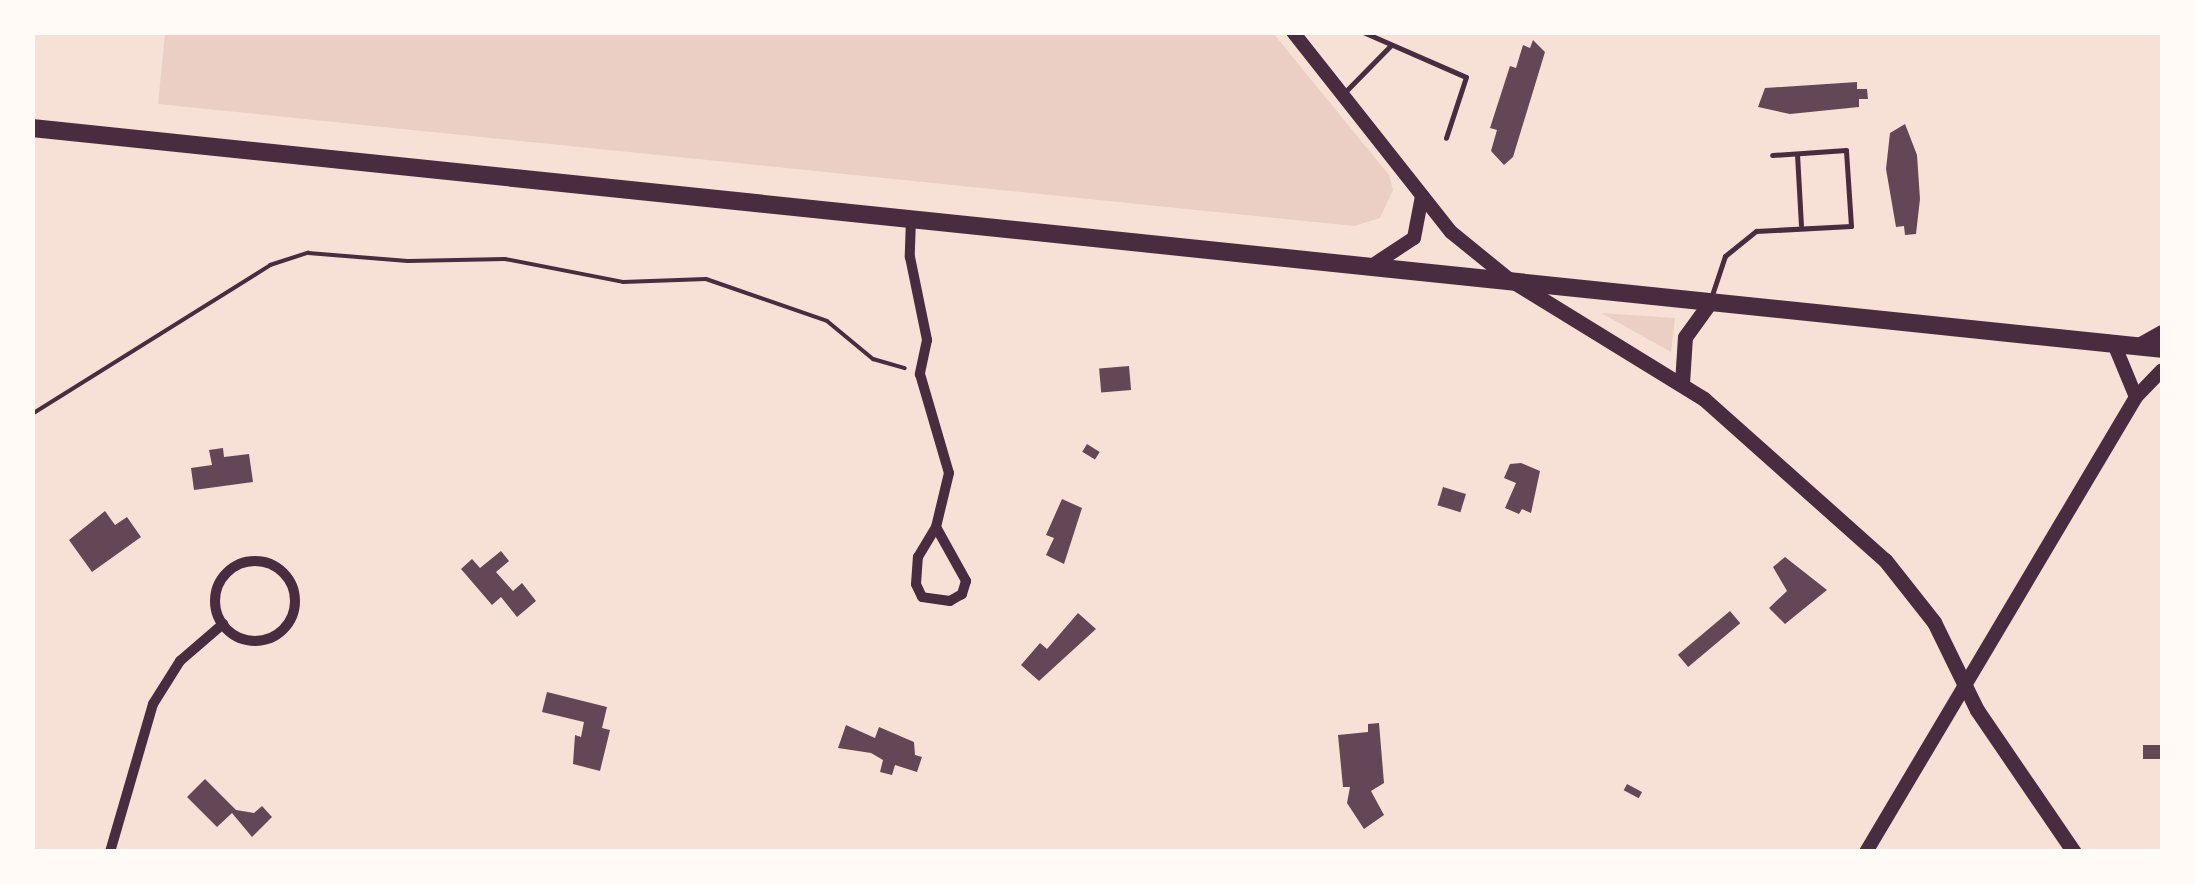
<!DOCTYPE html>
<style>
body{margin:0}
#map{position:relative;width:2195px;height:884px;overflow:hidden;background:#f7e1d7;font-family:Barlow,sans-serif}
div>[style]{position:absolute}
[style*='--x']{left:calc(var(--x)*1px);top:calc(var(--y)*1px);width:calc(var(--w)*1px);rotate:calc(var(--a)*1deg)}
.green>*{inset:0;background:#ebcfc5}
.building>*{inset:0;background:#644757;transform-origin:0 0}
.path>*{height:4px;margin:-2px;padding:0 2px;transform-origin:2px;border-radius:2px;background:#4a2c40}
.service>*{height:5px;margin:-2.5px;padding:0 2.5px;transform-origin:2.5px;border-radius:2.5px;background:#4a2c40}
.minor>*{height:10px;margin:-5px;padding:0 5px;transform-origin:5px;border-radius:5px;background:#4a2c40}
.minor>.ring{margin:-5px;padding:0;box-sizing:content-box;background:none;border:10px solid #4a2c40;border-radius:50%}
.tertiary>*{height:14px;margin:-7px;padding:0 7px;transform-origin:7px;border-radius:7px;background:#4a2c40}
.secondary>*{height:15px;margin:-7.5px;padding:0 7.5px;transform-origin:7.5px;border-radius:7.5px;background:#4a2c40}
.primary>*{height:18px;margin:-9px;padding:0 9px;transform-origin:9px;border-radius:9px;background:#4a2c40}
span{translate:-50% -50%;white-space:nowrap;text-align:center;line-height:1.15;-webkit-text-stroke:9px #fffaf5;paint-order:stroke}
.frame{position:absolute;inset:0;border:35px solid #fffaf5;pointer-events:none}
</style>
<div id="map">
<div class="green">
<div style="clip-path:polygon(165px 33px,1273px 33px,1389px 175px,1393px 190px,1380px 218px,1354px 226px,158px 104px)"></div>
<div style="clip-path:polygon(1601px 313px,1675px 318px,1671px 352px)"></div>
</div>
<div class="building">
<div style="clip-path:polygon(1533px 40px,1545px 52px,1513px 157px,1504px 165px,1491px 151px,1497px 130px,1490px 128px,1510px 66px,1516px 68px,1523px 45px,1530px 48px)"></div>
<div style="clip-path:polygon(1857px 82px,1857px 89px,1867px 89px,1868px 99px,1859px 99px,1859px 107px,1790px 114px,1758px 107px,1765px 88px)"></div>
<div style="clip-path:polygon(1905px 124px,1917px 155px,1920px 199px,1916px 234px,1905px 235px,1904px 226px,1896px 227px,1886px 169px,1890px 133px)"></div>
<div style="left:1129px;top:366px;width:24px;height:30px;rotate:85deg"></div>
<div style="left:1087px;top:444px;width:15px;height:9px;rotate:32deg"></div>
<div style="clip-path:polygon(223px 448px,224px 457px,249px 454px,253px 482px,194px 490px,191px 468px,212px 465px,209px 450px)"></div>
<div style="clip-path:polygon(1521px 463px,1540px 471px,1531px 513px,1522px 509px,1519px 514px,1505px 508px,1516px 483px,1504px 478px,1510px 464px)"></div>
<div style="left:1443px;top:487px;width:24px;height:19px;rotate:17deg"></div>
<div style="clip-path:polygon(1062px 499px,1082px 508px,1064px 564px,1046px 555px,1054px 538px,1046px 535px)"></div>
<div style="clip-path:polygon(105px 511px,115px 525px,127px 517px,141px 537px,92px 572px,69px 540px)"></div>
<div style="clip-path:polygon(501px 551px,509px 561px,496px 572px,513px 591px,522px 583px,536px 601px,517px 617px,501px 597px,492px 605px,461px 569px,472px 559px,480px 568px)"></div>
<div style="clip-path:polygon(1785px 557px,1827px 590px,1785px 624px,1769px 608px,1787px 591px,1773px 567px)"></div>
<div style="left:1730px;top:611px;width:16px;height:68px;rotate:50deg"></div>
<div style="clip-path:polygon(1078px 613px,1096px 629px,1039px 681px,1021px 665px,1040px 643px,1047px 649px)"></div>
<div style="clip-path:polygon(547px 692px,607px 707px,602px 728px,610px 730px,600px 771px,573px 764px,575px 735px,581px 737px,584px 722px,542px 712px)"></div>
<div style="clip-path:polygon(1379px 723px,1384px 783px,1371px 791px,1384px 815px,1364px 829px,1347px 803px,1350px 787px,1343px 787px,1338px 735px,1368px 732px,1368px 724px)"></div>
<div style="clip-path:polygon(846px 725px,875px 738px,879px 727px,914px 742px,915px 755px,922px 757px,917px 772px,895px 765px,892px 775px,880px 772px,883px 760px,871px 753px,838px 748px)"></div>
<div style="left:2143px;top:745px;width:19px;height:14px"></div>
<div style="clip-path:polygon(205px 779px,236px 810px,254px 813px,262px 806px,272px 817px,252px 837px,232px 813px,217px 827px,187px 797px)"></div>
<div style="left:1627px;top:784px;width:17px;height:7px;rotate:28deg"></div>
</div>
<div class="path">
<div style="--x:32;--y:414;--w:281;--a:-32"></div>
<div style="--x:270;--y:265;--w:40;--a:-18"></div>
<div style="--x:308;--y:253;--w:100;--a:4.6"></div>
<div style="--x:408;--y:261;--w:97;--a:-1.2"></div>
<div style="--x:505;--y:259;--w:120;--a:11"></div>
<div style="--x:623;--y:282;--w:83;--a:-2.1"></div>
<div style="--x:706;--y:279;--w:128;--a:19.1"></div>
<div style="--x:827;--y:321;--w:60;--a:39.6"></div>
<div style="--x:873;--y:359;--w:33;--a:16"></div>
</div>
<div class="service">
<div style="--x:1363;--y:32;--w:112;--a:23.6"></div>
<div style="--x:1466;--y:77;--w:64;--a:108.2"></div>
<div style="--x:1344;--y:93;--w:67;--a:-45.6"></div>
<div style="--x:1797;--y:154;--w:71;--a:86.8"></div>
<div style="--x:1711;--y:298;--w:44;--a:-71.6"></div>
<div style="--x:1725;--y:256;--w:40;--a:-39"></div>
<div style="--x:1756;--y:231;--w:95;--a:-3"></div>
<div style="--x:1851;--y:226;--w:76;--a:-93.8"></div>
<div style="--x:1846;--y:150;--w:74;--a:176.1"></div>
</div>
<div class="minor">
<div style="--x:911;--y:219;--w:38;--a:92"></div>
<div style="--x:910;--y:257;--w:85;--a:78.4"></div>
<div style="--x:927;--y:340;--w:35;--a:102"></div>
<div style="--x:920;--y:374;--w:103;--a:73.7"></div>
<div style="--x:949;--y:473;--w:56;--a:103.5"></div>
<div style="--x:936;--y:527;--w:62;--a:60.9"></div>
<div style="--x:966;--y:581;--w:14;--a:107"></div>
<div style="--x:962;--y:594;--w:14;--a:150"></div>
<div style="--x:950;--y:601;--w:28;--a:-172"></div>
<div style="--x:922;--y:597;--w:14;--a:-115"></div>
<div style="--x:916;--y:584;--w:27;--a:-86"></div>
<div style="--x:918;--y:557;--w:35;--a:-59"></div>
<div class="ring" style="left:215px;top:561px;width:70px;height:70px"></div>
<div style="--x:110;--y:852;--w:154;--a:-73.8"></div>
<div style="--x:153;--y:704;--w:51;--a:-57.9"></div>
<div style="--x:180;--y:661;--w:57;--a:-40.7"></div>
</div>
<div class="tertiary">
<div style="--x:1293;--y:32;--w:255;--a:51.7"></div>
<div style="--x:1451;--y:232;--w:76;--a:39.1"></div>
<div style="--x:1373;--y:265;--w:49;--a:-33.4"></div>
<div style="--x:1414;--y:238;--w:43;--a:-79.2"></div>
<div style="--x:2114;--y:344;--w:57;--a:67.5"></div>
<div style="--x:2137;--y:346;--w:29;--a:-29"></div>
<div style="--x:1866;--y:852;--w:529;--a:-59.31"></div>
<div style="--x:2136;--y:397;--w:37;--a:-46"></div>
</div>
<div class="secondary">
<div style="--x:1514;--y:282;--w:223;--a:31.6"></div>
<div style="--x:1704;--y:399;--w:242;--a:41.7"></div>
<div style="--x:1885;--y:560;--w:79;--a:51.7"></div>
<div style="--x:1934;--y:622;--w:98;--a:64"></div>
<div style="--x:1977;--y:710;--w:172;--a:55.7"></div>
<div style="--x:1682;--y:383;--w:46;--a:-86.3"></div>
<div style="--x:1685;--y:337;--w:44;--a:-54.2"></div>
</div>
<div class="primary">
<div style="--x:32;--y:128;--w:2141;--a:5.92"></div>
</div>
<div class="frame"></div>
</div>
